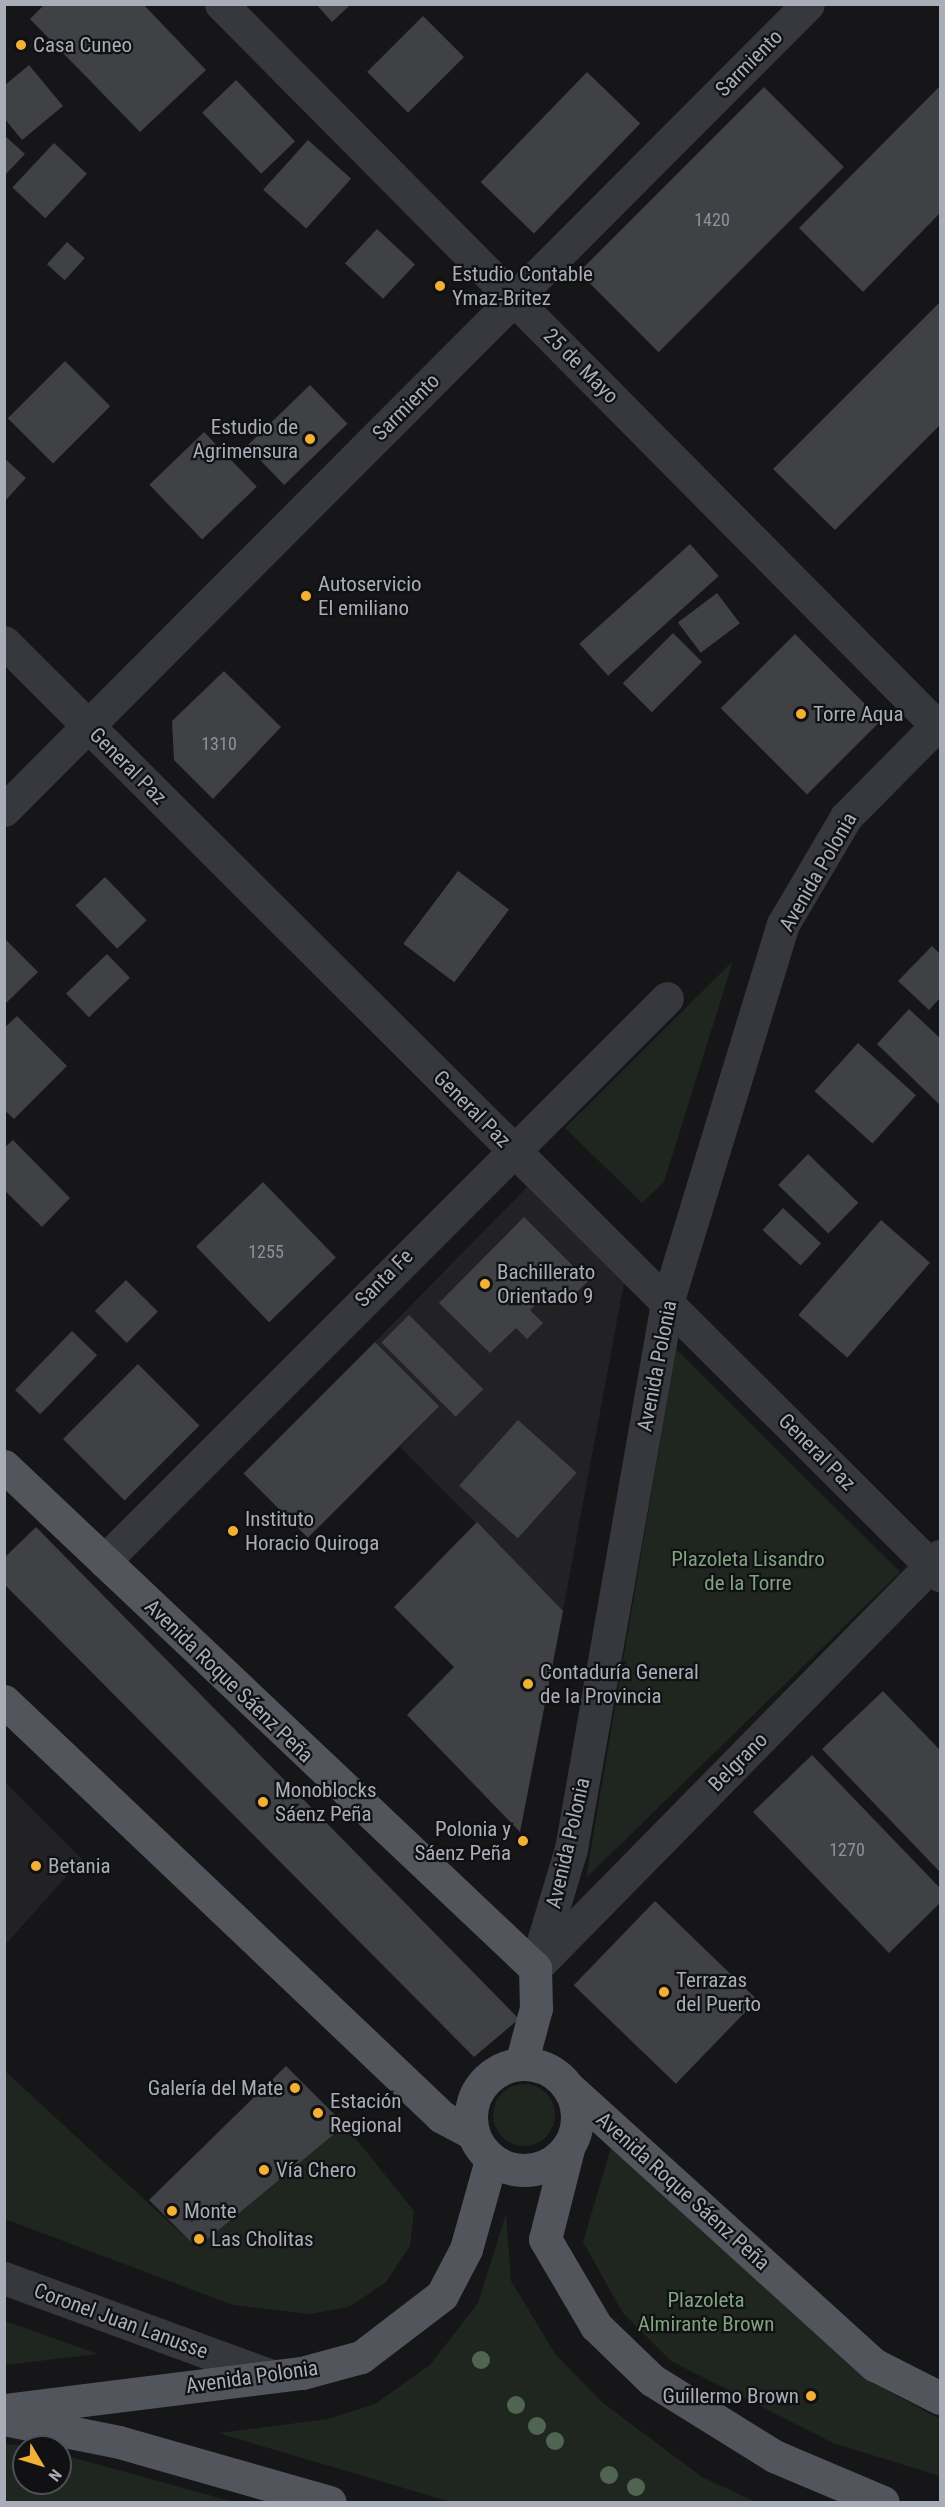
<!DOCTYPE html>
<meta charset="utf-8">
<style>
body{margin:0}
#map{position:relative;width:945px;height:2507px;overflow:hidden;background:#161618;font-family:"Roboto Condensed",sans-serif}
div>[style]{position:absolute}
[style*='--x']{left:calc(var(--x)*1px);top:calc(var(--y)*1px);width:calc(var(--w)*1px);rotate:calc(var(--a)*1deg)}
.built>*{inset:0;background:#222225}
.green>*{inset:0;background:#1e261f}
.round{border-radius:50%}
.building>*{inset:0;background:#404145;transform-origin:0 0}
.minor>*{height:33px;margin:-16.5px;padding:0 16.5px;transform-origin:16.5px;border-radius:16.5px;background:#37383d}
.major>*{height:33px;margin:-16.5px;padding:0 16.5px;transform-origin:16.5px;border-radius:16.5px;background:#53555c}
.major>.ring{margin:-16.5px;padding:0;box-sizing:content-box;background:none;border:33px solid #53555c;border-radius:50%}
.trees>*{width:18px;height:18px;margin:-9px;border-radius:50%;background:#506452}
.dots>*{width:16px;height:16px;translate:-50% -50%;box-sizing:border-box;border:3px solid #111113;border-radius:50%}
span{translate:-50% -50%;white-space:nowrap;text-align:center;line-height:1.15;-webkit-text-stroke:4.5px #111113;paint-order:stroke}
.number-label{font-size:18px;color:#8e929b}
.number-label span{-webkit-text-stroke-width:0}
.poi-label{font-size:21px;color:#a8adb8}
.left{translate:0 -50%;text-align:left}
.right{translate:-100% -50%;text-align:right}
.street-label{font-size:21px;color:#a8adb8}
.park-label{font-size:21px;color:#7fa381}
.frame{position:absolute;inset:0;border:6px solid #a8adb8;pointer-events:none}
.north{position:absolute;left:12px;top:2435px;width:60px;height:60px;box-sizing:border-box;background:#111113;border:2px solid #4d4f55;border-radius:50%;rotate:128deg;font-size:16px;font-weight:700;line-height:24px;text-align:center;color:#a8adb8}
.north::after{content:'';display:block;margin:auto;width:21px;height:27px;background:#f2b134;clip-path:polygon(50% 0,100% 100%,50% 72%,0 100%)}
</style>
<div id="map">
<div class="built">
<div style="clip-path:polygon(527px 1187px,624px 1283px,563px 1611px,400px 1447px,440px 1406px,375px 1342px)"></div>
<div style="clip-path:polygon(5px 1782px,82px 1859px,5px 1945px)"></div>
</div>
<div class="green">
<div style="clip-path:polygon(733px 961px,664px 1182px,642px 1203px,565px 1128px)"></div>
<div style="clip-path:polygon(676px 1349px,900px 1572px,586px 1878px)"></div>
<div style="clip-path:polygon(5px 2071px,197px 2248px,345px 2125px,414px 2211px,410px 2246px,386px 2282px,349px 2307px,310px 2314px,233px 2305px,5px 2219px)"></div>
<div class="round" style="left:493px;top:2084px;width:62px;height:62px"></div>
<div style="clip-path:polygon(612px 2144px,870px 2381px,940px 2419px,940px 2476px,833px 2443px,671px 2361px,623px 2313px,583px 2242px)"></div>
<div style="clip-path:polygon(506px 2214px,511px 2281px,556px 2355px,603px 2403px,702px 2477px,756px 2502px,451px 2502px,218px 2433px,328px 2419px,375px 2404px,430px 2365px,478px 2303px)"></div>
<div style="clip-path:polygon(5px 2321px,98px 2354px,5px 2365px)"></div>
<div style="clip-path:polygon(5px 2444px,33px 2447px,24px 2447px,24px 2483px,60px 2483px,60px 2454px,234px 2502px,5px 2502px)"></div>
</div>
<div class="building">
<div style="clip-path:polygon(45px 4px,143px 4px,206px 70px,140px 132px,30px 19px)"></div>
<div style="clip-path:polygon(316px 4px,351px 4px,332px 22px)"></div>
<div style="left:423px;top:16px;width:58px;height:79px;rotate:45deg"></div>
<div style="clip-path:polygon(29px 65px,63px 106px,22px 140px,4px 118px,4px 86px)"></div>
<div style="left:587px;top:72px;width:74px;height:153px;rotate:44deg"></div>
<div style="left:236px;top:80px;width:85px;height:47px;rotate:46deg"></div>
<div style="clip-path:polygon(940px 86px,940px 213px,863px 292px,799px 228px)"></div>
<div style="left:764px;top:87px;width:113px;height:262px;rotate:45deg"></div>
<div style="clip-path:polygon(4px 135px,25px 154px,4px 176px)"></div>
<div style="left:308px;top:140px;width:58px;height:67px;rotate:42deg"></div>
<div style="left:54px;top:143px;width:45px;height:61px;rotate:43deg"></div>
<div style="left:377px;top:229px;width:52px;height:47px;rotate:43deg"></div>
<div style="left:67px;top:242px;width:24px;height:30px;rotate:42deg"></div>
<div style="clip-path:polygon(940px 302px,940px 425px,835px 530px,773px 469px)"></div>
<div style="left:65px;top:361px;width:64px;height:81px;rotate:45deg"></div>
<div style="left:310px;top:385px;width:54px;height:88px;rotate:46deg"></div>
<div style="left:204px;top:432px;width:76px;height:76px;rotate:46deg"></div>
<div style="clip-path:polygon(4px 458px,26px 478px,4px 502px)"></div>
<div style="left:690px;top:544px;width:43px;height:149px;rotate:48deg"></div>
<div style="left:717px;top:593px;width:38px;height:49px;rotate:53deg"></div>
<div style="left:673px;top:633px;width:41px;height:71px;rotate:45deg"></div>
<div style="left:795px;top:634px;width:122px;height:105px;rotate:45deg"></div>
<div style="clip-path:polygon(224px 671px,281px 727px,213px 799px,174px 760px,172px 721px)"></div>
<div style="left:458px;top:871px;width:64px;height:91px;rotate:37deg"></div>
<div style="left:105px;top:877px;width:60px;height:41px;rotate:46deg"></div>
<div style="clip-path:polygon(4px 938px,38px 972px,4px 1005px)"></div>
<div style="clip-path:polygon(932px 946px,940px 954px,940px 998px,929px 1010px,898px 981px)"></div>
<div style="left:107px;top:954px;width:33px;height:57px;rotate:46deg"></div>
<div style="clip-path:polygon(909px 1009px,940px 1038px,939px 1104px,877px 1044px)"></div>
<div style="clip-path:polygon(17px 1016px,67px 1066px,14px 1119px,4px 1110px,4px 1028px)"></div>
<div style="left:858px;top:1043px;width:78px;height:65px;rotate:42deg"></div>
<div style="clip-path:polygon(13px 1140px,70px 1198px,42px 1227px,4px 1190px,4px 1148px)"></div>
<div style="left:808px;top:1154px;width:70px;height:43px;rotate:44deg"></div>
<div style="left:263px;top:1182px;width:105px;height:93px;rotate:46deg"></div>
<div style="left:783px;top:1208px;width:52px;height:30px;rotate:43deg"></div>
<div style="clip-path:polygon(524px 1217px,588px 1281px,564px 1305px,549px 1291px,530px 1310px,543px 1323px,527px 1339px,516px 1328px,490px 1353px,439px 1303px)"></div>
<div style="left:881px;top:1220px;width:65px;height:126px;rotate:41deg"></div>
<div style="left:126px;top:1280px;width:45px;height:44px;rotate:45deg"></div>
<div style="left:409px;top:1315px;width:105px;height:39px;rotate:45deg"></div>
<div style="left:72px;top:1331px;width:35px;height:82px;rotate:44deg"></div>
<div style="left:375px;top:1342px;width:91px;height:186px;rotate:45deg"></div>
<div style="left:138px;top:1364px;width:87px;height:106px;rotate:45deg"></div>
<div style="left:518px;top:1420px;width:79px;height:88px;rotate:42deg"></div>
<div style="clip-path:polygon(477px 1522px,563px 1611px,520px 1832px,407px 1715px,454px 1667px,394px 1607px)"></div>
<div style="clip-path:polygon(36px 1527px,519px 2019px,474px 2057px,4px 1584px,4px 1558px)"></div>
<div style="clip-path:polygon(883px 1691px,940px 1750px,940px 1872px,822px 1749px)"></div>
<div style="clip-path:polygon(812px 1755px,940px 1888px,940px 1903px,889px 1953px,753px 1812px)"></div>
<div style="left:655px;top:1901px;width:142px;height:117px;rotate:44deg"></div>
<div style="clip-path:polygon(286px 2066px,345px 2125px,197px 2248px,149px 2200px)"></div>
</div>
<div class="minor">
<div style="--x:221;--y:4;--w:1021;--a:45.24"></div>
<div style="--x:4;--y:642;--w:1322;--a:44.91"></div>
<div style="--x:4;--y:810;--w:1138;--a:-45.07"></div>
<div style="--x:104;--y:1561;--w:796;--a:-45"></div>
<div style="--x:539;--y:1964;--w:572;--a:-45.5"></div>
<div style="--x:535;--y:1968;--w:124;--a:-73.2"></div>
<div style="--x:571;--y:1849;--w:554;--a:-80.03"></div>
<div style="--x:667;--y:1303;--w:396;--a:-73"></div>
<div style="--x:783;--y:924;--w:124;--a:-59.5"></div>
<div style="--x:846;--y:817;--w:134;--a:-45.3"></div>
<div style="--x:4;--y:2278;--w:285;--a:20.1"></div>
</div>
<div class="major">
<div style="--x:4;--y:1466;--w:731;--a:43.39"></div>
<div style="--x:535;--y:1968;--w:40;--a:88.6"></div>
<div style="--x:536;--y:2008;--w:58;--a:105"></div>
<div style="--x:4;--y:1701;--w:604;--a:43.52"></div>
<div style="--x:442;--y:2117;--w:32;--a:28"></div>
<div class="ring" style="left:471px;top:2064px;width:73px;height:73px"></div>
<div style="--x:569;--y:2088;--w:413;--a:42.2"></div>
<div style="--x:875;--y:2365;--w:73;--a:26.9"></div>
<div style="--x:569;--y:2145;--w:97;--a:104.3"></div>
<div style="--x:545;--y:2239;--w:101;--a:59.6"></div>
<div style="--x:596;--y:2326;--w:78;--a:44"></div>
<div style="--x:652;--y:2380;--w:144;--a:31.9"></div>
<div style="--x:774;--y:2456;--w:118;--a:22.9"></div>
<div style="--x:4;--y:2410;--w:300;--a:-7.1"></div>
<div style="--x:302;--y:2373;--w:61;--a:-15.2"></div>
<div style="--x:361;--y:2357;--w:102;--a:-37.4"></div>
<div style="--x:442;--y:2295;--w:52;--a:-62.4"></div>
<div style="--x:466;--y:2249;--w:92;--a:-74.3"></div>
<div style="--x:4;--y:2419;--w:117;--a:11.3"></div>
<div style="--x:119;--y:2442;--w:219;--a:15.9"></div>
</div>
<div class="trees">
<div style="left:481px;top:2360px"></div>
<div style="left:516px;top:2405px"></div>
<div style="left:537px;top:2426px"></div>
<div style="left:555px;top:2441px"></div>
<div style="left:609px;top:2475px"></div>
<div style="left:636px;top:2487px"></div>
</div>
<div class="dots">
<div style="left:21px;top:45px;background:#f2b134"></div>
<div style="left:440px;top:286px;background:#f2b134"></div>
<div style="left:310px;top:439px;background:#f2b134"></div>
<div style="left:306px;top:596px;background:#f2b134"></div>
<div style="left:801px;top:714px;background:#f2b134"></div>
<div style="left:485px;top:1284px;background:#f2b134"></div>
<div style="left:233px;top:1531px;background:#f2b134"></div>
<div style="left:528px;top:1684px;background:#f2b134"></div>
<div style="left:263px;top:1802px;background:#f2b134"></div>
<div style="left:523px;top:1841px;background:#f2b134"></div>
<div style="left:36px;top:1866px;background:#f2b134"></div>
<div style="left:664px;top:1992px;background:#f2b134"></div>
<div style="left:295px;top:2088px;background:#f2b134"></div>
<div style="left:318px;top:2113px;background:#f2b134"></div>
<div style="left:264px;top:2170px;background:#f2b134"></div>
<div style="left:172px;top:2211px;background:#f2b134"></div>
<div style="left:199px;top:2239px;background:#f2b134"></div>
<div style="left:811px;top:2396px;background:#f2b134"></div>
</div>
<div class="number-label">
<span style="left:712px;top:220px">1420</span>
<span style="left:219px;top:744px">1310</span>
<span style="left:266px;top:1252px">1255</span>
<span style="left:847px;top:1850px">1270</span>
</div>
<div class="poi-label">
<span class="left" style="left:33px;top:45px">Casa Cuneo</span>
<span class="left" style="left:452px;top:286px">Estudio Contable<br>Ymaz-Britez</span>
<span class="right" style="left:298px;top:439px">Estudio de<br>Agrimensura</span>
<span class="left" style="left:318px;top:596px">Autoservicio<br>El emiliano</span>
<span class="left" style="left:813px;top:714px">Torre Aqua</span>
<span class="left" style="left:497px;top:1284px">Bachillerato<br>Orientado 9</span>
<span class="left" style="left:245px;top:1531px">Instituto<br>Horacio Quiroga</span>
<span class="left" style="left:540px;top:1684px">Contaduría General<br>de la Provincia</span>
<span class="left" style="left:275px;top:1802px">Monoblocks<br>Sáenz Peña</span>
<span class="right" style="left:511px;top:1841px">Polonia y<br>Sáenz Peña</span>
<span class="left" style="left:48px;top:1866px">Betania</span>
<span class="left" style="left:676px;top:1992px">Terrazas<br>del Puerto</span>
<span class="right" style="left:283px;top:2088px">Galería del Mate</span>
<span class="left" style="left:330px;top:2113px">Estación<br>Regional</span>
<span class="left" style="left:276px;top:2170px">Vía Chero</span>
<span class="left" style="left:184px;top:2211px">Monte</span>
<span class="left" style="left:211px;top:2239px">Las Cholitas</span>
<span class="right" style="left:799px;top:2396px">Guillermo Brown</span>
</div>
<div class="street-label">
<span style="left:749px;top:63px;rotate:-45deg">Sarmiento</span>
<span style="left:581px;top:366px;rotate:45deg">25 de Mayo</span>
<span style="left:406px;top:407px;rotate:-45deg">Sarmiento</span>
<span style="left:128px;top:766px;rotate:45deg">General Paz</span>
<span style="left:818px;top:872px;rotate:-60deg">Avenida Polonia</span>
<span style="left:472px;top:1109px;rotate:45deg">General Paz</span>
<span style="left:384px;top:1278px;rotate:-45deg">Santa Fe</span>
<span style="left:657px;top:1366px;rotate:-79deg">Avenida Polonia</span>
<span style="left:817px;top:1452px;rotate:45deg">General Paz</span>
<span style="left:229px;top:1681px;rotate:44deg">Avenida Roque Sáenz Peña</span>
<span style="left:738px;top:1762px;rotate:-45deg">Belgrano</span>
<span style="left:568px;top:1843px;rotate:-77deg">Avenida Polonia</span>
<span style="left:683px;top:2191px;rotate:42deg">Avenida Roque Sáenz Peña</span>
<span style="left:121px;top:2321px;rotate:20deg">Coronel Juan Lanusse</span>
<span style="left:252px;top:2377px;rotate:-8deg">Avenida Polonia</span>
</div>
<div class="park-label">
<span style="left:748px;top:1571px">Plazoleta Lisandro<br>de la Torre</span>
<span style="left:706px;top:2312px">Plazoleta<br>Almirante Brown</span>
</div>
<div class="frame"></div>
<div class="north">N</div>
</div>
